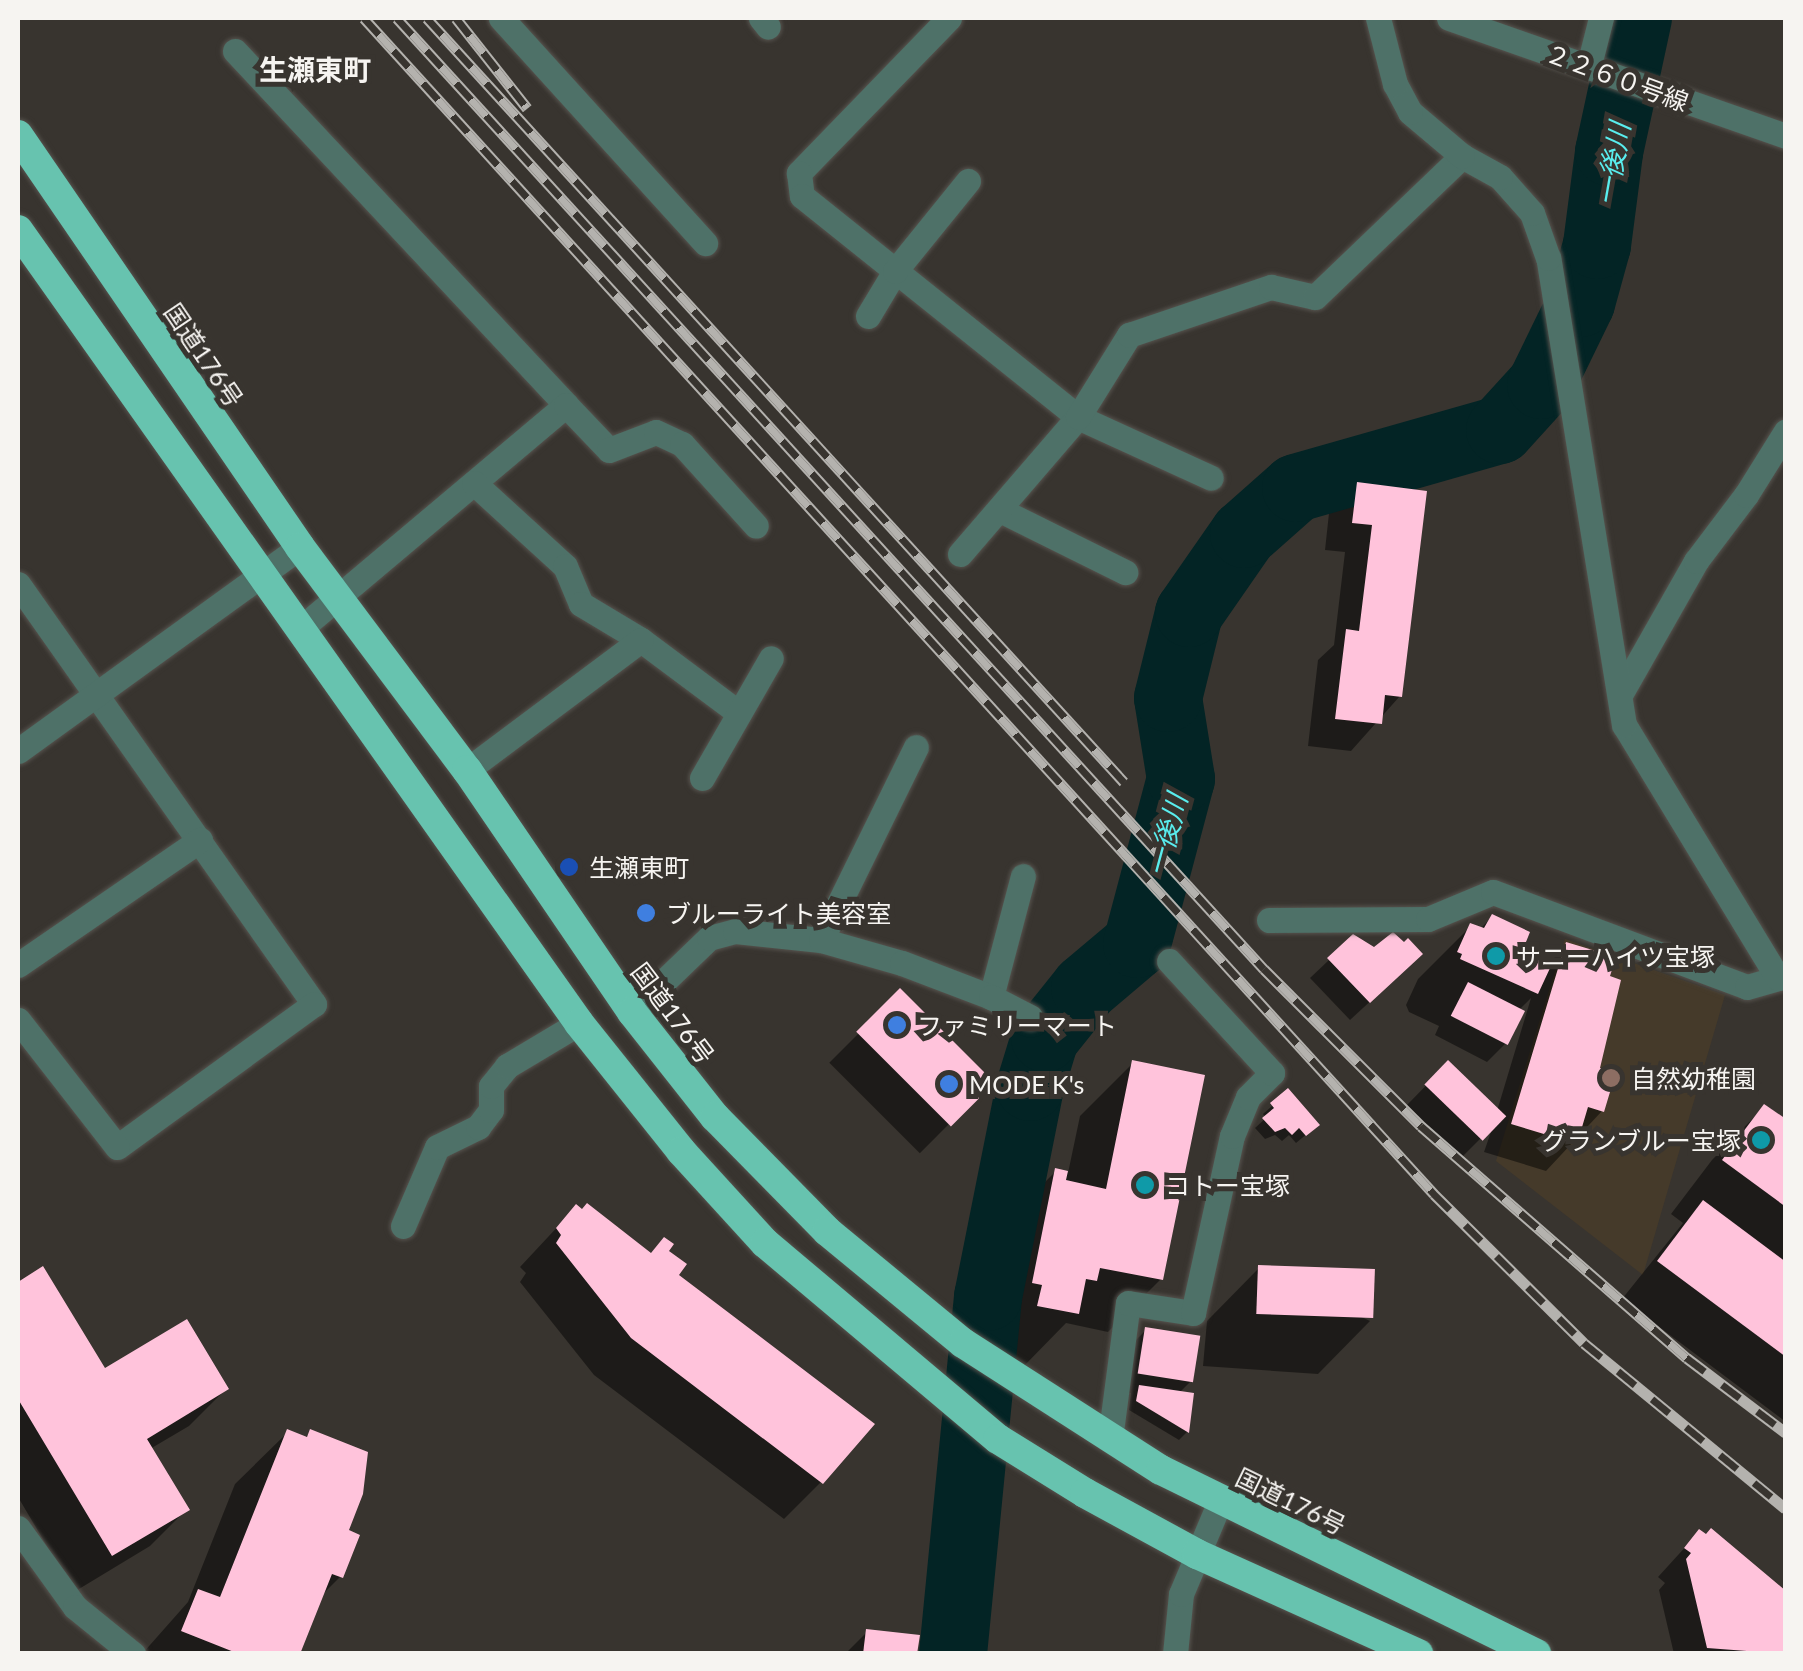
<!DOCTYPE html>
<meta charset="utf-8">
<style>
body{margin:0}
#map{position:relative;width:1803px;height:1671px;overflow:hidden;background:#38342f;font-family:Lato,"Noto Sans JP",sans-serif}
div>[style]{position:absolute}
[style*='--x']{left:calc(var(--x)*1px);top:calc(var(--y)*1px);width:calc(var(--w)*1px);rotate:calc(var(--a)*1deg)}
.education>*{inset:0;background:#453a2a}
.shadow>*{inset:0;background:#0007;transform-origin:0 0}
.river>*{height:68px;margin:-34px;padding:0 34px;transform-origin:34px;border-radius:34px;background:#032425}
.building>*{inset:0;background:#ffc3db;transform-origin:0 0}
.roads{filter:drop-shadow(0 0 2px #56534e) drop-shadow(0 0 2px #56534e)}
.minor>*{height:25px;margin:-12.5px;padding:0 12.5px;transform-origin:12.5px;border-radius:12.5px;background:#4e7168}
.highway>*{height:30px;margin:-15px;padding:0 15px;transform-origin:15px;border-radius:15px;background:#67c3af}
.rail>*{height:11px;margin-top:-5.5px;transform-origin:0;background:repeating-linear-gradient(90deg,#38342f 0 22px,#b4b2ae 0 44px);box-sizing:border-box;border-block:2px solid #b4b2ae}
.dots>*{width:28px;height:28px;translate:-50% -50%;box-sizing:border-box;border:5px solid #38342f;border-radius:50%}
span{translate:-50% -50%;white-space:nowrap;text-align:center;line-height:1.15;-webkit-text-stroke:10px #38342f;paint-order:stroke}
.street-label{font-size:25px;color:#f6f4f1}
.poi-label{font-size:25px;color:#f6f4f1}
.left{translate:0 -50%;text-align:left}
.right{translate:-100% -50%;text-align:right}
.neighbourhood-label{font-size:28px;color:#f6f4f1;font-weight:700}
.water-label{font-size:28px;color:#59edee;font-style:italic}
.frame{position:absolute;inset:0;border:20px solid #f6f4f1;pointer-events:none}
</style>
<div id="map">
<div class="education">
<div style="clip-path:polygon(1565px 939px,1725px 995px,1643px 1275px,1496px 1161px)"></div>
</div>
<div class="shadow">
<div style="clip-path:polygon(1358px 485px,1424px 493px,1400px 696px,1351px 751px,1308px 746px,1318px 660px,1334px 645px,1345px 552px,1325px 550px,1329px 513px)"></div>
<div style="clip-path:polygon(1492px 917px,1519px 953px,1546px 966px,1567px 945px,1607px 978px,1597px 1069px,1602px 1111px,1546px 1171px,1484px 1152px,1493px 1126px,1461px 1158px,1407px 1105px,1448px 1063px,1497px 1111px,1531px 998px,1518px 1011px,1506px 1043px,1487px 1062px,1435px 1035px,1439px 1026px,1409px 1012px,1406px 1005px,1418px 979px,1471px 926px,1480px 929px)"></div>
<div style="clip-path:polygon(1329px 960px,1401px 973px,1350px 1020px,1310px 978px)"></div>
<div style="left:900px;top:992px;width:128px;height:100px;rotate:45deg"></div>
<div style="clip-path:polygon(1133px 1063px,1161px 1279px,1108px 1332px,1066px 1323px,1024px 1366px,986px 1358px,990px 1337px,981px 1335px,1003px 1224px,1056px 1171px,1068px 1173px,1080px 1116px)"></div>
<div style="clip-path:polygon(1288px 1092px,1308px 1133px,1296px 1143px,1289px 1135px,1282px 1141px,1275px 1135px,1265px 1139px,1255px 1128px,1266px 1118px,1263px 1114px)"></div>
<div style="clip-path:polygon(1764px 1107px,1786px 1122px,1786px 1422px,1622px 1299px,1683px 1223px,1671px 1214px,1712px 1160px)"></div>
<div style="clip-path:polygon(576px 1207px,649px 1255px,665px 1251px,676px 1276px,821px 1482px,784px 1519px,594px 1375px,520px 1282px,526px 1273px,520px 1267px)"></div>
<div style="clip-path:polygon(1259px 1268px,1370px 1321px,1318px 1374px,1203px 1366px,1207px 1321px)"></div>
<div style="clip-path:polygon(42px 1270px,104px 1371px,226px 1389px,189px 1426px,150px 1449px,187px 1509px,150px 1546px,74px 1592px,18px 1497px,18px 1285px)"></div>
<div style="clip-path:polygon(1146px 1330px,1192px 1380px,1179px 1393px,1191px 1395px,1187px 1432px,1179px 1440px,1129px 1410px,1131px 1393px,1120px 1391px,1127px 1349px)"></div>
<div style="clip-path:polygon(288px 1432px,305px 1438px,311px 1432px,345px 1531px,340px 1577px,319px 1598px,297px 1654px,142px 1654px,188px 1602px,235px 1484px)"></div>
<div style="clip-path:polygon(1699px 1532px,1786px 1654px,1674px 1654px,1659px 1590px,1665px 1583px,1658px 1577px)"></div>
<div style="clip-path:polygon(867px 1632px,915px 1654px,845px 1654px)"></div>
</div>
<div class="river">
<div style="--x:953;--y:1654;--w:359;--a:-84.4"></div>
<div style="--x:988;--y:1297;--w:214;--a:-78.7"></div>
<div style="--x:1030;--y:1087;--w:51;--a:-73"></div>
<div style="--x:1045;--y:1038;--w:64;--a:-51.3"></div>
<div style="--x:1085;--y:988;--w:68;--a:-40.2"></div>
<div style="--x:1137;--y:944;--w:171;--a:-75.1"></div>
<div style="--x:1181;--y:779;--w:82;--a:-99.1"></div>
<div style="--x:1168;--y:698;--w:88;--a:-76.1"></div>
<div style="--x:1189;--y:613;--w:96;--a:-55.2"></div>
<div style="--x:1244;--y:534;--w:69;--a:-41.5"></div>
<div style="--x:1296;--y:488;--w:212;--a:-15.9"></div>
<div style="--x:1500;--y:430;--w:61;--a:-47.7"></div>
<div style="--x:1541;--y:385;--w:91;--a:-64"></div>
<div style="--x:1581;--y:303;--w:60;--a:-74.6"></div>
<div style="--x:1597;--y:245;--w:94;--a:-82.6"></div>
<div style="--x:1609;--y:152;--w:137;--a:-77.8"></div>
</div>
<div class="building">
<div style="clip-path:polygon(1357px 482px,1427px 491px,1402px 697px,1385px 695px,1382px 724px,1335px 719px,1346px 629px,1359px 631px,1372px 525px,1352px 523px)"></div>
<div style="clip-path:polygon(1492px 914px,1530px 932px,1522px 952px,1551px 966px,1538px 994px,1460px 959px,1462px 954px,1457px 952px,1470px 923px,1484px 928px)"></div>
<div style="clip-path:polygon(1393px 932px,1404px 942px,1408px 938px,1423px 954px,1370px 1003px,1327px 958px,1353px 934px,1374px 947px)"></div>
<div style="clip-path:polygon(1566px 942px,1616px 957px,1610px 976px,1621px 980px,1600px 1068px,1616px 1072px,1604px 1112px,1588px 1107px,1577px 1144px,1511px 1124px)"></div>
<div style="left:1468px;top:982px;width:64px;height:38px;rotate:27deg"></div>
<div style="left:900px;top:988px;width:134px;height:62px;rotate:45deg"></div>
<div style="clip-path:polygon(1132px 1060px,1205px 1075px,1163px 1280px,1100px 1268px,1097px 1281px,1086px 1279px,1079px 1314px,1037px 1306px,1042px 1285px,1032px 1283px,1055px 1168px,1068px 1171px,1066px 1180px,1106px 1189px)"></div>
<div style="left:1448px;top:1060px;width:81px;height:34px;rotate:44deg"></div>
<div style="clip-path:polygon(1288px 1088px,1320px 1125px,1306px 1136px,1299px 1128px,1292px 1135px,1285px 1128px,1275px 1132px,1262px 1118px,1274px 1108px,1270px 1103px)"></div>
<div style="clip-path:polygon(1764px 1104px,1786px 1119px,1786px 1207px,1722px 1160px)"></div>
<div style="clip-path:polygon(1703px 1200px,1786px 1262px,1786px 1357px,1657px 1261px)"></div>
<div style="clip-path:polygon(587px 1203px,651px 1253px,664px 1237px,674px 1244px,669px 1251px,687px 1264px,679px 1275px,875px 1424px,823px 1484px,631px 1338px,556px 1243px,561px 1235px,556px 1228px,576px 1204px,582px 1209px)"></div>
<div style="left:1258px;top:1265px;width:117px;height:49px;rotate:2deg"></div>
<div style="clip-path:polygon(43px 1266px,105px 1368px,187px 1319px,229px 1389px,147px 1439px,190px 1510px,112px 1556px,18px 1399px,18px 1282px)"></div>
<div style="left:1145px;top:1327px;width:56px;height:47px;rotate:9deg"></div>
<div style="clip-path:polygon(1139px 1385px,1194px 1393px,1189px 1433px,1136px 1401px)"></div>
<div style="clip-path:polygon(287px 1429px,307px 1437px,310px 1429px,368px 1452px,363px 1494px,349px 1530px,360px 1535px,343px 1578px,332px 1574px,300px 1654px,239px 1654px,181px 1631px,198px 1589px,220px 1597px)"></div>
<div style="clip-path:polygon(1711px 1528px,1786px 1591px,1786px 1654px,1707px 1648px,1686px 1559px,1691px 1553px,1684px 1548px,1699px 1529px,1706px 1534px)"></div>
<div style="clip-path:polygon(866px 1629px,920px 1635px,917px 1654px,863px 1654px)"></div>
</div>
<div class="roads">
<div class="minor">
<div style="--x:501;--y:18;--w:304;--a:47.8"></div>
<div style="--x:761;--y:18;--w:11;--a:52"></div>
<div style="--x:949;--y:18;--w:216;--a:134.1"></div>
<div style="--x:799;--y:173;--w:23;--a:83"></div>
<div style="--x:802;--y:196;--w:354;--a:38.7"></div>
<div style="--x:1078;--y:417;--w:146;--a:24.6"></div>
<div style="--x:1449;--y:18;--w:357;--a:19.3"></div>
<div style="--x:235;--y:51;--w:485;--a:46.9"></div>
<div style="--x:566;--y:405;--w:348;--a:139.9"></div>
<div style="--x:1589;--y:65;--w:49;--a:-75.7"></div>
<div style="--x:868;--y:316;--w:52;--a:-59"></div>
<div style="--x:895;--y:271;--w:116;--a:-51"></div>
<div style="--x:566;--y:405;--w:62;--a:46.3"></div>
<div style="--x:609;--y:450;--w:50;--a:-21"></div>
<div style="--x:656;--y:432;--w:29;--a:25"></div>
<div style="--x:682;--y:444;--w:110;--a:47.9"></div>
<div style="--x:474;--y:483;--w:123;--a:42.4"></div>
<div style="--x:565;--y:566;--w:41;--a:67.2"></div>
<div style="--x:581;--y:604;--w:70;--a:31"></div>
<div style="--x:641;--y:640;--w:122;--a:36.7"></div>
<div style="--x:1000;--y:510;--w:140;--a:26.4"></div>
<div style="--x:960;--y:554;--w:181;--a:-49.3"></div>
<div style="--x:1078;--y:417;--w:97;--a:-58.1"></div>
<div style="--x:1129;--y:335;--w:150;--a:-18.7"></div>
<div style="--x:1271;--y:287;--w:45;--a:12.8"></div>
<div style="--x:1315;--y:297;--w:204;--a:-43.8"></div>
<div style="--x:18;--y:584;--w:514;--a:54.83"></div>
<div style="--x:314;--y:1004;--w:243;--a:144"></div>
<div style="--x:117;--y:1147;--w:161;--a:-127.9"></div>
<div style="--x:1621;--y:693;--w:152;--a:-60.4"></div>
<div style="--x:1696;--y:561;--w:83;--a:-52.9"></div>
<div style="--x:1746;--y:495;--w:75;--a:-58"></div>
<div style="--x:18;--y:751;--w:348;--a:-35.9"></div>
<div style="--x:467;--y:770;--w:217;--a:-36.8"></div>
<div style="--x:702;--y:778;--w:138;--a:-60.1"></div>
<div style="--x:1269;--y:920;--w:159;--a:-0.4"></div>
<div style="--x:1428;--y:919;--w:70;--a:-22.6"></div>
<div style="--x:1493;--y:892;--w:271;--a:20.5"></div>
<div style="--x:1747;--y:987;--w:32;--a:-16"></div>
<div style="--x:1778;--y:978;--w:296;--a:-121.3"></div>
<div style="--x:1624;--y:725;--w:473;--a:-99.2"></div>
<div style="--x:1548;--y:258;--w:48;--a:-109.6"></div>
<div style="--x:1532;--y:213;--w:48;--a:-131.6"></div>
<div style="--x:1500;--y:177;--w:43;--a:-151.1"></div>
<div style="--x:1462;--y:156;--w:68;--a:-139.8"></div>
<div style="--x:1410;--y:112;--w:32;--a:-118"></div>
<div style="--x:1395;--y:84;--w:68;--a:-104.4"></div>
<div style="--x:821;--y:940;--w:215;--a:-63.8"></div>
<div style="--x:18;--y:965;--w:221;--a:-34.5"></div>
<div style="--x:991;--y:997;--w:125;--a:-75.2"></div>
<div style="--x:632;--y:1012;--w:107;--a:-43.9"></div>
<div style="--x:709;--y:938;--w:27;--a:-15"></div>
<div style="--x:735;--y:931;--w:86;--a:6"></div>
<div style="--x:821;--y:940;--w:84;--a:15.9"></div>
<div style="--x:902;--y:963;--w:95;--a:20.9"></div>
<div style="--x:991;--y:997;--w:44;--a:27.1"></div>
<div style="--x:403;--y:1226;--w:86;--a:-66.7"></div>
<div style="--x:437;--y:1147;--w:46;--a:-26"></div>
<div style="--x:478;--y:1127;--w:21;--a:-53"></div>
<div style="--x:491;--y:1110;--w:24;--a:-90"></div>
<div style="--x:491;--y:1086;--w:26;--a:-51"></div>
<div style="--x:507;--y:1066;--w:84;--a:-30.8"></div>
<div style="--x:1110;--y:1439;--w:137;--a:-82.5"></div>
<div style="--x:1128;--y:1303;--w:66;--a:8.7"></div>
<div style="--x:1193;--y:1313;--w:181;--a:-77.6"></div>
<div style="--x:1232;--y:1136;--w:42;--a:-67.7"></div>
<div style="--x:1248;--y:1097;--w:34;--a:-45"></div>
<div style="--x:1272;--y:1073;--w:152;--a:-132.6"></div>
<div style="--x:18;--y:1528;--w:97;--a:54.2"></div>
<div style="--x:75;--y:1607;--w:75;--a:39"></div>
<div style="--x:1175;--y:1654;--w:60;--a:-84.3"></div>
<div style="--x:1181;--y:1594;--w:101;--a:-67.2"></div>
</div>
<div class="highway">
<div style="--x:18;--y:135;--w:499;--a:55.6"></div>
<div style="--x:300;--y:547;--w:279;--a:53.2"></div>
<div style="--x:467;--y:770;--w:293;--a:55.7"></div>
<div style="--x:632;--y:1012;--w:134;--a:51.7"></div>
<div style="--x:715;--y:1117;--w:160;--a:45.5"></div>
<div style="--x:827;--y:1231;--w:176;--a:39.5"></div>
<div style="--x:963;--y:1343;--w:235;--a:32.7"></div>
<div style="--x:1161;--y:1470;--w:418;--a:26.1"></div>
<div style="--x:18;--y:230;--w:971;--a:54.72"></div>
<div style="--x:579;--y:1023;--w:164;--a:51.4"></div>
<div style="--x:681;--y:1151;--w:125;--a:47.6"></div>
<div style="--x:765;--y:1243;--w:304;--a:40.1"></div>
<div style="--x:998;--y:1439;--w:102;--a:31.8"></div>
<div style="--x:1085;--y:1493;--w:128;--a:28.6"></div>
<div style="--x:1197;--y:1554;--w:243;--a:24.3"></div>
</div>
</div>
<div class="rail">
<div style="--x:364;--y:18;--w:1590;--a:47.7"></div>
<div style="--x:1434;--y:1194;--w:211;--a:44.8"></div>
<div style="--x:1584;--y:1343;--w:261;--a:39.4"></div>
<div style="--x:397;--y:18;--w:1287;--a:47.65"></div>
<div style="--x:1264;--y:969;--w:222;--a:45"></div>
<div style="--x:1421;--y:1126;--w:353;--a:41.1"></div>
<div style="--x:1687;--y:1358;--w:124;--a:37.1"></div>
<div style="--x:427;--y:18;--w:1034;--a:47.63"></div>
<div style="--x:456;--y:18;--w:115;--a:51.7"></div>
</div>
<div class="dots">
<div style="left:569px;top:867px;background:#1a4fb4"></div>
<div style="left:646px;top:913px;background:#3f7fe0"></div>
<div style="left:1496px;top:956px;background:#0f9aa8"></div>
<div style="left:897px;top:1025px;background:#3f7fe0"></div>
<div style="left:1611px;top:1078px;background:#8d6e63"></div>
<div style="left:949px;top:1084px;background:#3f7fe0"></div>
<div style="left:1761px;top:1140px;background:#0f9aa8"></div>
<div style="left:1145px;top:1185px;background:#0f9aa8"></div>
</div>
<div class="street-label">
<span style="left:1617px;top:77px;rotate:20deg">２２６０号線</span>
<span style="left:204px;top:355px;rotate:56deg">国道176号</span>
<span style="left:673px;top:1013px;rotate:53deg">国道176号</span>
<span style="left:1291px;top:1501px;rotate:26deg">国道176号</span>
</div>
<div class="poi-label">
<span class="left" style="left:589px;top:867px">生瀬東町</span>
<span class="left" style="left:666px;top:913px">ブルーライト美容室</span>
<span class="left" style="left:1516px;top:956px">サニーハイツ宝塚</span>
<span class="left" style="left:917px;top:1025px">ファミリーマート</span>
<span class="left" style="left:1631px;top:1078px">自然幼稚園</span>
<span class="left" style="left:969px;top:1084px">MODE K's</span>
<span class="right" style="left:1741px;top:1140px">グランブルー宝塚</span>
<span class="left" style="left:1165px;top:1185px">コトー宝塚</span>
</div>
<div class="neighbourhood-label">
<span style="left:315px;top:69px">生瀬東町</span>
</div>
<div class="water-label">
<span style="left:1612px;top:164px;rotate:-80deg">一後川</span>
<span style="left:1166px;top:835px;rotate:-75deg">一後川</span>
</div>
<div class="frame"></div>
</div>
